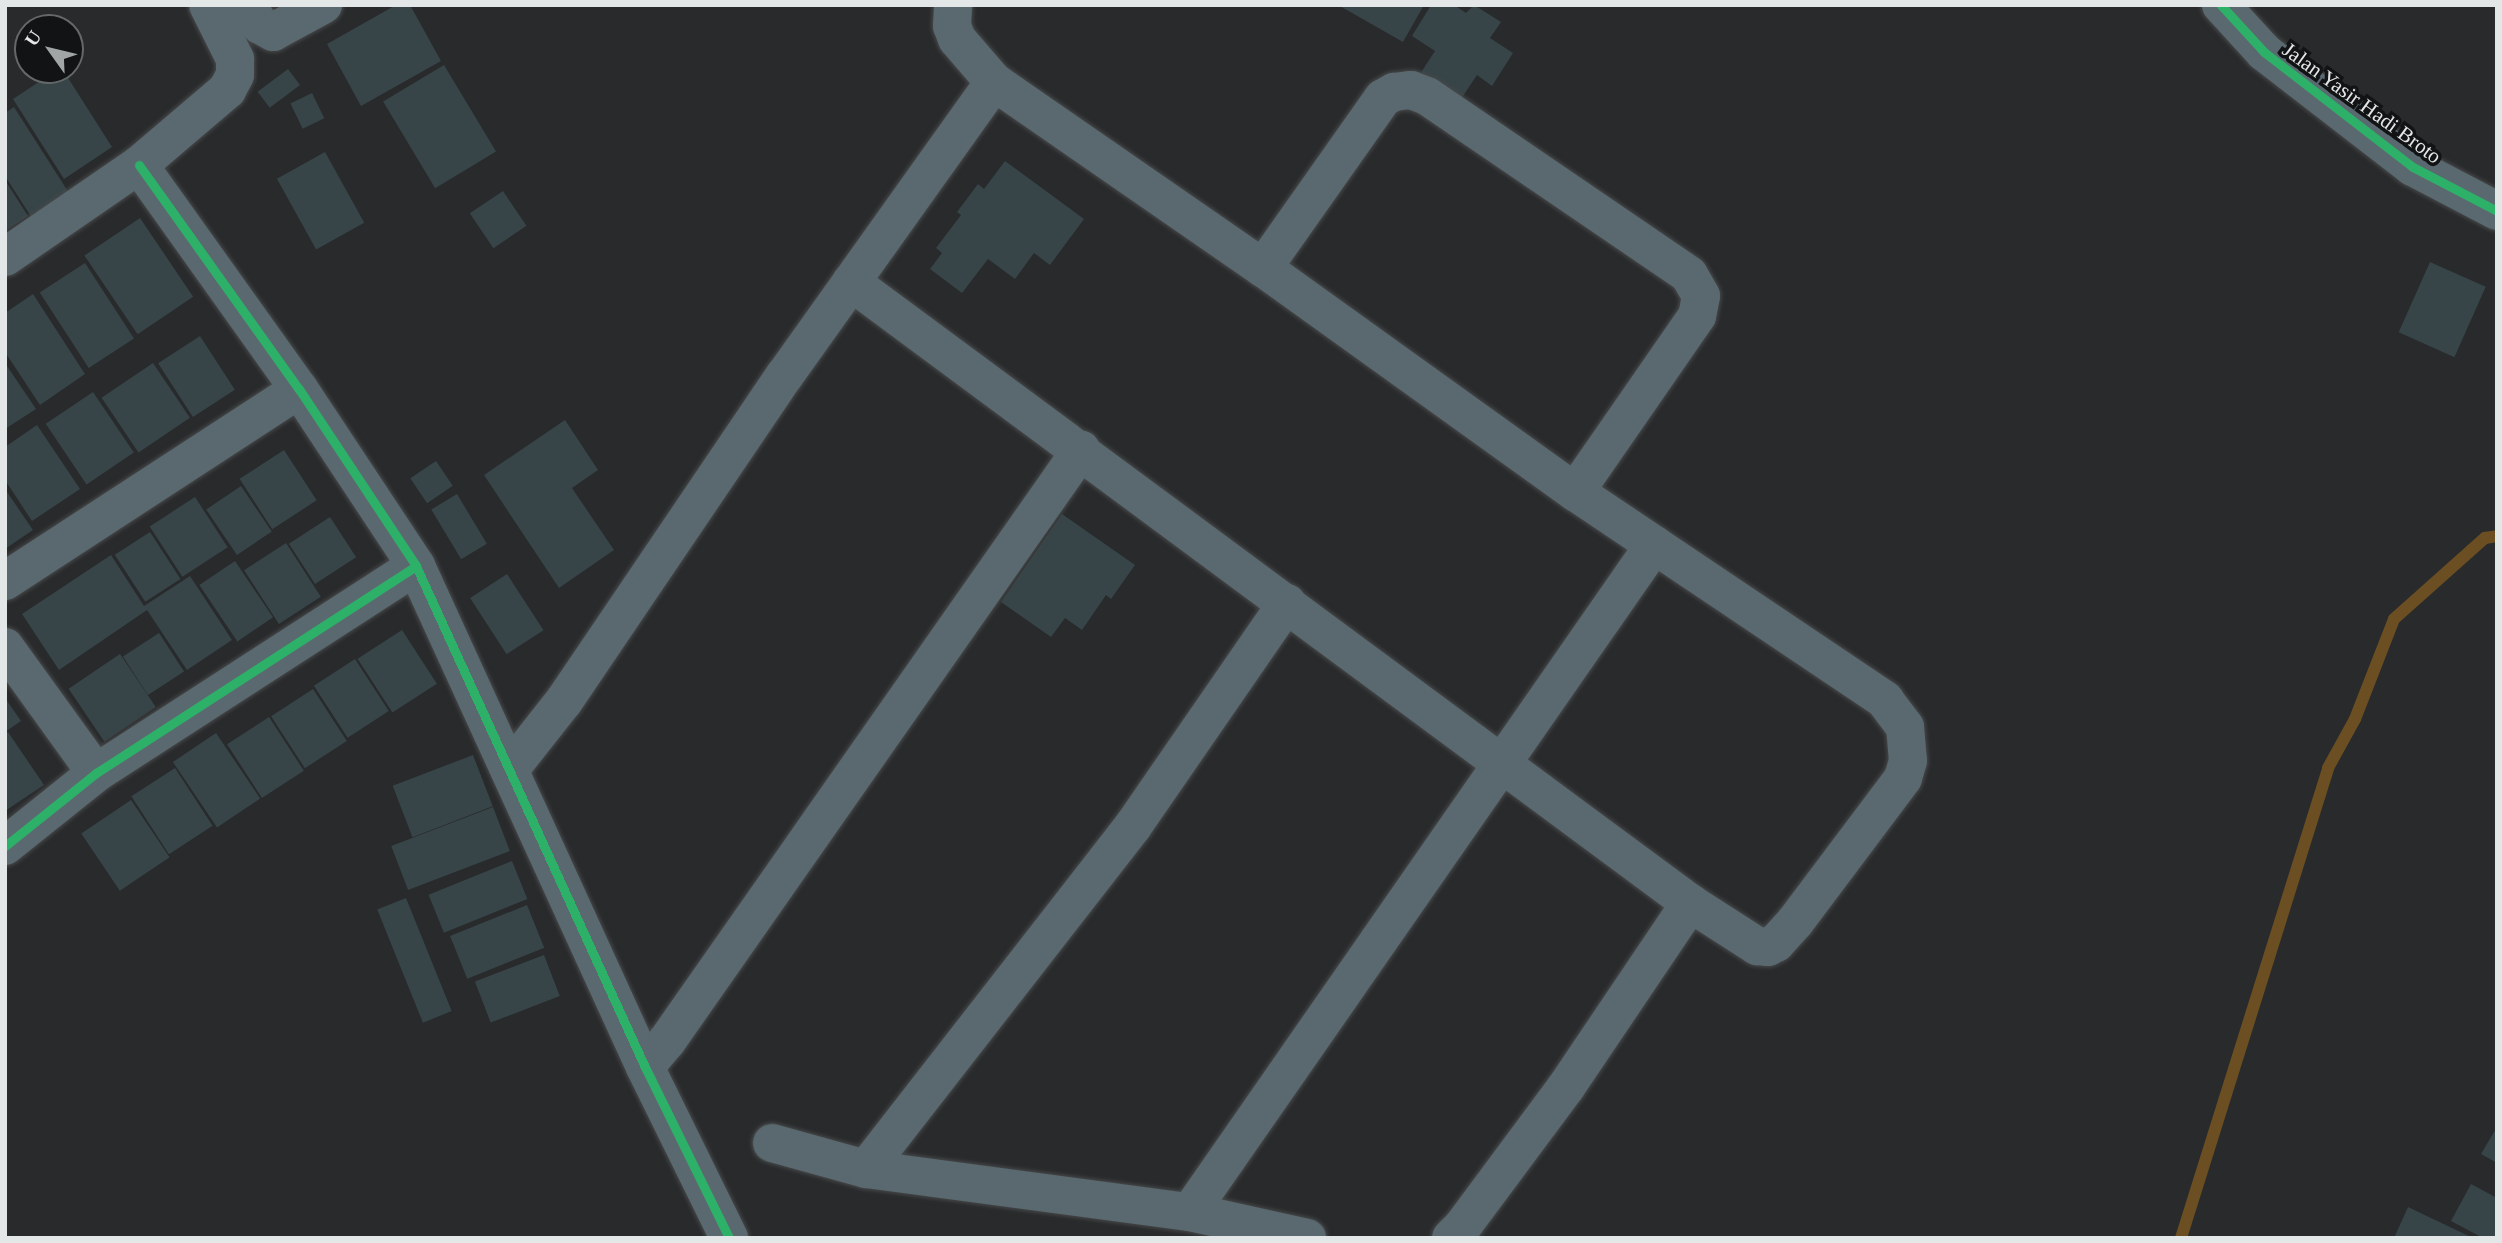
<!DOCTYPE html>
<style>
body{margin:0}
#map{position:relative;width:2502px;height:1243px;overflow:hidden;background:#282a2c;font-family:Georgia,serif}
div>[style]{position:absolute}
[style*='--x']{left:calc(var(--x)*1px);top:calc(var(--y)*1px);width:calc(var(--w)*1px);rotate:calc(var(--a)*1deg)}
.stream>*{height:12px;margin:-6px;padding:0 6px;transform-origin:6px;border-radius:6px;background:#6b4e22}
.building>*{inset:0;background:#374549;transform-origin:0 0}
.roads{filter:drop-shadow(0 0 2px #474849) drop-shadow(0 0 2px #474849)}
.minor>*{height:38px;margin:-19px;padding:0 19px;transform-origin:19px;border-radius:19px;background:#59696f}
.cycleway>*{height:9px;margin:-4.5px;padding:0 4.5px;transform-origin:4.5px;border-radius:4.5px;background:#2db169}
span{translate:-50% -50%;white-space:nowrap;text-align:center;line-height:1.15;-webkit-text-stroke:7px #111314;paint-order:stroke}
.street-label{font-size:21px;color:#e4e7e8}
.frame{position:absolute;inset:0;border:7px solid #e4e7e8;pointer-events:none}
.north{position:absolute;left:14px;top:14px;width:70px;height:70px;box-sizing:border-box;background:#111314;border:2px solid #656869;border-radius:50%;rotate:304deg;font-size:19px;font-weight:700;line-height:28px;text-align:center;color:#e4e7e8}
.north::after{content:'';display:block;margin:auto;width:24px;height:32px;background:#a2a5a6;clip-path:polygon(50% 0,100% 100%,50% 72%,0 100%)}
</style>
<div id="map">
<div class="stream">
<div style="--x:2181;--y:1238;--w:492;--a:-72.6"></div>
<div style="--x:2328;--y:768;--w:56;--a:-61.1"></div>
<div style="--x:2355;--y:719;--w:107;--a:-68.7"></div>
<div style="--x:2394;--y:619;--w:122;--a:-41.7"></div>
<div style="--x:2485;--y:538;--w:12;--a:-9"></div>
</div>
<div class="building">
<div style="clip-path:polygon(396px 5px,410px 5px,441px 61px,361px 106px,327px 44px)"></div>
<div style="clip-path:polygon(1338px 5px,1424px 5px,1403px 42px)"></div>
<div style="clip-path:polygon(1431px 5px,1454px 5px,1466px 13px,1474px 5px,1501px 22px,1490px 38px,1513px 53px,1492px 86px,1477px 75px,1461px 99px,1420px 74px,1435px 51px,1412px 36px)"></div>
<div style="left:444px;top:65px;width:101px;height:71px;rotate:59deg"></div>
<div style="left:288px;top:69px;width:20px;height:38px;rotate:53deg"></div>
<div style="clip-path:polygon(57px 70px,63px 70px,112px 147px,64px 179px,13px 99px)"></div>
<div style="left:312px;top:93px;width:28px;height:24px;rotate:64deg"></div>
<div style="clip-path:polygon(14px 107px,69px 193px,32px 218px,5px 176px,5px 113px)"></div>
<div style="left:325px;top:152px;width:81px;height:55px;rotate:61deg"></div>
<div style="clip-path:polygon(1005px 161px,1084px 219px,1050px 265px,1034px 253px,1015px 279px,988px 259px,962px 293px,930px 269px,942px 253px,936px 248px,961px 215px,957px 212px,978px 184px,984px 189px)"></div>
<div style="clip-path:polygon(5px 180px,28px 216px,5px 231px)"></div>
<div style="left:503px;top:191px;width:42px;height:40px;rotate:56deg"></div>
<div style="left:140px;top:218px;width:95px;height:67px;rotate:56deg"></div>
<div style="left:2430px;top:262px;width:61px;height:77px;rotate:24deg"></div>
<div style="left:85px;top:263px;width:90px;height:54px;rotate:57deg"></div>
<div style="clip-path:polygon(33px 294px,85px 374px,40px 405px,5px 352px,5px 313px)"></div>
<div style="left:200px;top:336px;width:64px;height:50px;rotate:57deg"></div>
<div style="clip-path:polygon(5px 363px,36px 409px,5px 429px)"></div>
<div style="left:153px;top:363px;width:66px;height:62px;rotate:56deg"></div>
<div style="left:93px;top:392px;width:73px;height:57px;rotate:56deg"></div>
<div style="clip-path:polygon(565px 420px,598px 470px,572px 488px,614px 550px,559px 588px,484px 475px)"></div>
<div style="clip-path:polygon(37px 425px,80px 489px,32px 521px,5px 480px,5px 447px)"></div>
<div style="left:284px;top:450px;width:60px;height:53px;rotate:57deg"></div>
<div style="left:436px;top:461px;width:30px;height:31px;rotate:56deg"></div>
<div style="left:241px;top:486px;width:55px;height:42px;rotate:56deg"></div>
<div style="clip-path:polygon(5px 489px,33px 530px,5px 549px)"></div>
<div style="left:457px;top:494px;width:58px;height:30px;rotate:59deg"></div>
<div style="left:195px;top:497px;width:60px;height:54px;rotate:57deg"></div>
<div style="clip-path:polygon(1062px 514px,1135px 565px,1111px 599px,1106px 595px,1082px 630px,1065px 618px,1051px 637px,1001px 602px)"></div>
<div style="left:330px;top:517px;width:48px;height:49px;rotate:57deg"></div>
<div style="left:150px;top:532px;width:56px;height:42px;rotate:57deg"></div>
<div style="left:286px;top:543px;width:64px;height:50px;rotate:57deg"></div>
<div style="clip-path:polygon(111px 555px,144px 606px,190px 576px,232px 640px,187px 670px,147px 610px,59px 670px,22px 614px)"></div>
<div style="left:235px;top:561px;width:68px;height:43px;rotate:56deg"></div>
<div style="left:507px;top:574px;width:67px;height:44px;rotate:57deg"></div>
<div style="left:402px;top:630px;width:64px;height:53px;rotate:57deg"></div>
<div style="left:159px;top:633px;width:46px;height:43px;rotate:57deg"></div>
<div style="left:120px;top:654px;width:64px;height:62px;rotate:56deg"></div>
<div style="left:355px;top:659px;width:62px;height:49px;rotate:57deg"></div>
<div style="left:313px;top:689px;width:62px;height:50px;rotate:57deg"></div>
<div style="clip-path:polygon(5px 698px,21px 721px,5px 732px)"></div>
<div style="left:269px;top:717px;width:64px;height:50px;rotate:57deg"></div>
<div style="clip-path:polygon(8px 732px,44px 785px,5px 811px,5px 734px)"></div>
<div style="left:216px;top:733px;width:79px;height:52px;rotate:56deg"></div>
<div style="left:473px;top:755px;width:55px;height:86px;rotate:69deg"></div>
<div style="left:175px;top:768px;width:69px;height:52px;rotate:57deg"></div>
<div style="left:131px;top:800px;width:69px;height:60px;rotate:56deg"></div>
<div style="left:493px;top:807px;width:47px;height:109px;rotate:69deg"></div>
<div style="left:512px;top:861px;width:41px;height:90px;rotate:68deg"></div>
<div style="left:406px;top:898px;width:122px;height:31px;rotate:68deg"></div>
<div style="left:527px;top:905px;width:46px;height:83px;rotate:68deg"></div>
<div style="left:544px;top:955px;width:44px;height:74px;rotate:69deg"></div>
<div style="clip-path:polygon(2497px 1127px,2497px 1163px,2481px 1154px)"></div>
<div style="clip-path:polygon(2471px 1184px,2497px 1198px,2497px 1238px,2483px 1238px,2451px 1221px)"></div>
<div style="clip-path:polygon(2408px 1207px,2473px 1238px,2394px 1238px)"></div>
</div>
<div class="roads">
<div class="minor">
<div style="--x:247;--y:5;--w:24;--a:57"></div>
<div style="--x:260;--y:25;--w:15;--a:28"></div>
<div style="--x:273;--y:32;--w:57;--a:-28.4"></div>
<div style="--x:2221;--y:5;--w:64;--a:47.5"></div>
<div style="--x:2264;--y:52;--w:188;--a:37.7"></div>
<div style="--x:2413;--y:167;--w:95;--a:27.6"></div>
<div style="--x:139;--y:165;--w:275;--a:54.5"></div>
<div style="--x:299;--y:389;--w:212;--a:56.5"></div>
<div style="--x:416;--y:566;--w:551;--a:65.44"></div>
<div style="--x:645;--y:1067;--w:191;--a:63.8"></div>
<div style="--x:5;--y:257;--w:163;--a:-34.5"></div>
<div style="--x:139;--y:165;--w:116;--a:-40.4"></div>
<div style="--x:227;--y:90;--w:17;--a:-62"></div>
<div style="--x:235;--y:75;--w:16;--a:-90"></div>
<div style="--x:235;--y:59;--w:60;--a:-116.6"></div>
<div style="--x:1263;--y:268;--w:208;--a:-54.8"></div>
<div style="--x:1383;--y:98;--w:13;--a:-29"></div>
<div style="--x:1394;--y:92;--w:17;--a:-7"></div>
<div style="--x:1411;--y:90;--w:17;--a:21"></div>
<div style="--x:1427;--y:96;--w:317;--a:34.3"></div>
<div style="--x:1689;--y:275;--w:24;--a:60"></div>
<div style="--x:1701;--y:296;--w:20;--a:101"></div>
<div style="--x:1697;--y:316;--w:214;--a:124.7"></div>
<div style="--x:851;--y:282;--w:1044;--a:36.51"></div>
<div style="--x:1690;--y:903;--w:80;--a:32.7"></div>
<div style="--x:1757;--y:946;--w:11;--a:5"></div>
<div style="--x:1768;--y:947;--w:9;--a:-27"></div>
<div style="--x:1776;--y:943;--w:28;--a:-48"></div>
<div style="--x:1795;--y:922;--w:180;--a:-53.1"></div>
<div style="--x:1903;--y:778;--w:18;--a:-74"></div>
<div style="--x:1908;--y:761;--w:34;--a:-95"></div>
<div style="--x:1905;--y:727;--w:34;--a:-127"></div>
<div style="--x:1885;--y:700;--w:373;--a:-146.1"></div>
<div style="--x:1575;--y:492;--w:384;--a:-144.3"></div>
<div style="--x:1263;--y:268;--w:327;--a:-145.3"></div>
<div style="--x:994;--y:82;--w:57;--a:-130.7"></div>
<div style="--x:957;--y:39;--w:14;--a:-111"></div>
<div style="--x:952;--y:26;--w:21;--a:-87"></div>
<div style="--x:5;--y:581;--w:351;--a:-33.1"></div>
<div style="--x:5;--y:647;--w:155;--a:54.2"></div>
<div style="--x:511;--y:768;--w:85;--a:-51.7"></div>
<div style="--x:564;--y:701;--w:394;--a:-55.9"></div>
<div style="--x:785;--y:375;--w:360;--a:-54.5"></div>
<div style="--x:5;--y:846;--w:117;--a:-38.7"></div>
<div style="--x:96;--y:773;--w:381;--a:-32.9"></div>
<div style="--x:645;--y:1067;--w:34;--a:-50"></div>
<div style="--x:667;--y:1041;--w:722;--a:-54.99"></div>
<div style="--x:772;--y:1143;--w:98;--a:15.5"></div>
<div style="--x:866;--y:1169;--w:327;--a:7.6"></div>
<div style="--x:1190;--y:1212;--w:120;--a:12.5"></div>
<div style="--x:866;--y:1169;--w:435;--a:-52.1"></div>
<div style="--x:1133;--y:826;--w:271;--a:-55.4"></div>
<div style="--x:1190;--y:1212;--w:813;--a:-55.18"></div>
<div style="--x:1451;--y:1238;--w:16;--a:-45"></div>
<div style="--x:1462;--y:1227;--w:174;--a:-53.4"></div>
<div style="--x:1566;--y:1087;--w:222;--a:-56"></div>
</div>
</div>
<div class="cycleway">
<div style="--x:2221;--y:5;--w:64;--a:47.5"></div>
<div style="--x:2264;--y:52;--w:188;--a:37.7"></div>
<div style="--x:2413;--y:167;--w:95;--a:27.6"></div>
<div style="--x:139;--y:165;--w:275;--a:54.5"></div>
<div style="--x:299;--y:389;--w:212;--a:56.5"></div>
<div style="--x:416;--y:566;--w:551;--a:65.44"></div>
<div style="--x:645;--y:1067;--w:191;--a:63.8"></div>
<div style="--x:5;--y:846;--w:117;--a:-38.7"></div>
<div style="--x:96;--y:773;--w:381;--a:-32.9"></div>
</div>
<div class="street-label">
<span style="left:2362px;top:103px;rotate:36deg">Jalan Yasir Hadi Broto</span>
</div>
<div class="frame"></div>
<div class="north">U</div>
</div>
